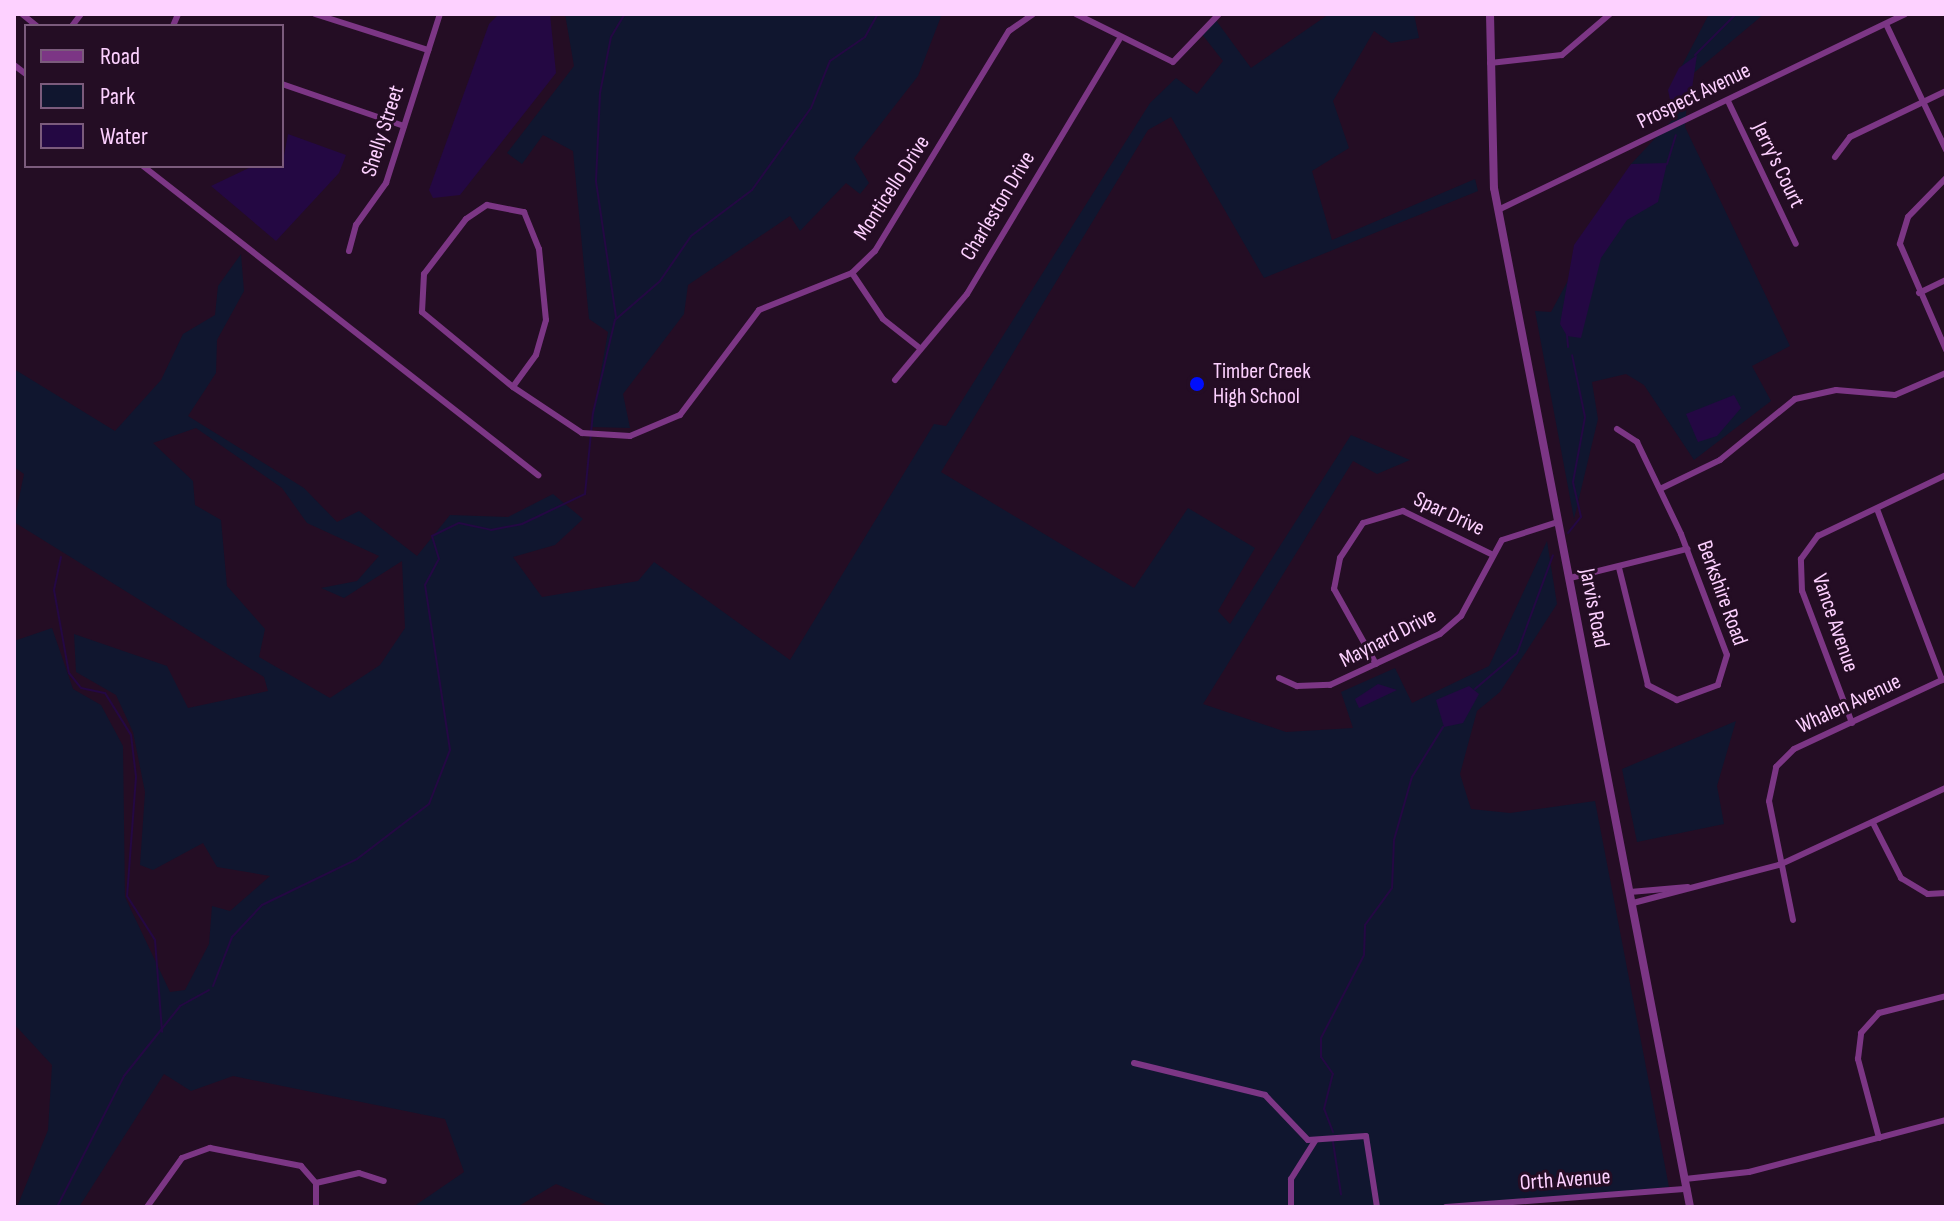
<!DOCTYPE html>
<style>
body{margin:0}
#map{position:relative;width:1960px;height:1221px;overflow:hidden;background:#240d24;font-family:"Sofia Sans Condensed",sans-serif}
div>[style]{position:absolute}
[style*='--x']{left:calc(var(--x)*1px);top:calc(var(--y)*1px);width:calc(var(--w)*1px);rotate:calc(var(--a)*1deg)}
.green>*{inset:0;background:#10162f}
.water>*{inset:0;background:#240843}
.stream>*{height:2px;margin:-1px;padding:0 1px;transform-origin:1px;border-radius:1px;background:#240843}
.minor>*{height:6px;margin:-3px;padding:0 3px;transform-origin:3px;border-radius:3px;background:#7c3685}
.tertiary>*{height:8px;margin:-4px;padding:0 4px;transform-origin:4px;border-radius:4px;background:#7c3685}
.dots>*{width:22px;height:22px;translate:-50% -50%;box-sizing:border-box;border:4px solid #240d24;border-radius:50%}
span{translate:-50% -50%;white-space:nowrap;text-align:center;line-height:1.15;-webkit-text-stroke:6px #240d24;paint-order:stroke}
.street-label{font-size:22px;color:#fdd1ff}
.poi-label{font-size:22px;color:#fdd1ff}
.left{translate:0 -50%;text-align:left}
.frame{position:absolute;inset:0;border:16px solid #fdd1ff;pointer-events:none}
.legend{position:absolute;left:24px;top:24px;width:260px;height:144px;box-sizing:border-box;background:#240d24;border:2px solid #7b5b7c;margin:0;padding:10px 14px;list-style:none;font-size:24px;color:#fdd1ff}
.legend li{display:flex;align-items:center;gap:16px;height:40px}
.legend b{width:40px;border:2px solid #7b5b7c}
</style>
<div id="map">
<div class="green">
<div style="clip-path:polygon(565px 14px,942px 14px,918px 76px,854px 158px,869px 183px,860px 194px,846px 183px,800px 231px,790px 216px,688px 285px,684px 314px,623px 394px,630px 428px,591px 427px,608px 332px,589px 319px,573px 151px,543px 135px,522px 164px,507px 153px,574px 66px)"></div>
<div style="clip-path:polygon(evenodd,1329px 14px,1414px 14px,1419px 38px,1391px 43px,1374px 31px,1333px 101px,1349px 148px,1312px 171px,1332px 240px,1475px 179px,1478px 191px,1264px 278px,1171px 117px,1148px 130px,941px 472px,1134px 588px,1188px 508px,1255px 548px,1218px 611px,1230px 624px,1351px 435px,1410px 460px,1377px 474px,1353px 461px,1203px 704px,1286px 732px,1353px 728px,1341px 692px,1395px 668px,1412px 703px,1489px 666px,1547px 541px,1557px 604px,1500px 692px,1477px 711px,1460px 774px,1471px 809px,1510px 813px,1595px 801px,1669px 1187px,1481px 1207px,611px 1207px,556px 1184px,517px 1207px,413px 1207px,464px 1172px,445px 1119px,233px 1076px,191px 1091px,164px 1074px,79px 1207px,17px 1207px,48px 1130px,52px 1065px,14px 1024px,14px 641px,52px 628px,73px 689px,101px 705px,123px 746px,125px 897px,170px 992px,185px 990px,209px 944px,212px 906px,230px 911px,270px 876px,217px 867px,203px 843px,153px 870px,140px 865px,145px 792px,133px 732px,116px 695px,76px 672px,74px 634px,167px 666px,188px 708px,268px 691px,264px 677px,14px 522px,24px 474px,14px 467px,14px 369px,115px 431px,161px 380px,183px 334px,215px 315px,218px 286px,241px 254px,244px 291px,217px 340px,216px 373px,188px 416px,304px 488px,337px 522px,359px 511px,417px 556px,450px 515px,508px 517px,553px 494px,583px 519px,555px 545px,513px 557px,542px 597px,638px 581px,654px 562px,790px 660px,934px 424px,946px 426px,1150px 103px,1176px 78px,1197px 94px,1223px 61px,1201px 33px,1215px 19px,1251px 68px,1329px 14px,196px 428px,282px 488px,307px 523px,379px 556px,357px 581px,321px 588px,344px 598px,402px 561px,405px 628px,380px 665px,330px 698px,259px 657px,265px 629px,227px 586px,221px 520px,195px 505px,193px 481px,153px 443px,196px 428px)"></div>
<div style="clip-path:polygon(1709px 14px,1764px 14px,1689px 77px,1685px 127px,1790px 346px,1752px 366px,1771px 401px,1694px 460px,1644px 385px,1626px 374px,1592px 382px,1598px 419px,1574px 519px,1535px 311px,1551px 312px,1631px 164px,1677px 115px,1676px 77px)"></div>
<div style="clip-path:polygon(1736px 721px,1717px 786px,1724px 824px,1637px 842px,1622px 769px)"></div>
</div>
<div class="water">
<div style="clip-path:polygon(499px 14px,550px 14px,556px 73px,460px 195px,433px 198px,429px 190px,489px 24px)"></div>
<div style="clip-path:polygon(1697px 55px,1689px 108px,1673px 114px,1668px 90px,1679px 68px)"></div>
<div style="clip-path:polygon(288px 134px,346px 155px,339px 173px,276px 241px,211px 186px,253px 166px,282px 166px)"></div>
<div style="clip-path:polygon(1667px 163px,1658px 202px,1627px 220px,1601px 258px,1581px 338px,1567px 336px,1560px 324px,1574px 245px,1631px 164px)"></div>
<div style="clip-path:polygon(1734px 395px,1741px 408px,1717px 436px,1698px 442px,1686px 414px)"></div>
<div style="clip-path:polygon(1378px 684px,1397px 690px,1359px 708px,1355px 699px)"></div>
<div style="clip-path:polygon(1469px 686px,1479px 694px,1463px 723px,1444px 727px,1436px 700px)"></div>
</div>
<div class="stream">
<div style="--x:1695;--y:55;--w:58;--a:-45"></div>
<div style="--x:1667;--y:164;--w:30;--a:-73"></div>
<div style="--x:616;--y:317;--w:137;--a:-98.4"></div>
<div style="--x:596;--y:181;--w:88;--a:-87.4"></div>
<div style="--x:600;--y:93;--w:57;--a:-78.9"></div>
<div style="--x:611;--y:37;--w:27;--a:-59"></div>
<div style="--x:1567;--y:335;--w:12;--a:85"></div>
<div style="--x:1568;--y:533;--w:21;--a:-51"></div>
<div style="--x:1581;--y:517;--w:36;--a:-103"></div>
<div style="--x:1573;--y:482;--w:66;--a:-79.5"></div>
<div style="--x:1585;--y:417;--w:63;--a:-101.8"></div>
<div style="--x:61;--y:557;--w:34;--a:102"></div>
<div style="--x:54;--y:590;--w:84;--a:79.8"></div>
<div style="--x:69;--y:673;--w:19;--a:51"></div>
<div style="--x:81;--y:688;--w:25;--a:12"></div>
<div style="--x:105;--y:693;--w:49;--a:58.2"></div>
<div style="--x:131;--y:735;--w:42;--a:83.2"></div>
<div style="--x:136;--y:777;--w:119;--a:94.3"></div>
<div style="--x:127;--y:896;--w:52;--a:57.5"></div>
<div style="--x:155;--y:940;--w:92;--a:85.6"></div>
<div style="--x:1475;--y:689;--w:55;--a:-40.6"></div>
<div style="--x:1517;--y:653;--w:104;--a:-69.8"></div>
<div style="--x:213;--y:986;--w:53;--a:-68.8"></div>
<div style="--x:232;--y:937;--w:44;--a:-46.8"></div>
<div style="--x:262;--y:905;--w:106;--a:-25.8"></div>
<div style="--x:357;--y:859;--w:91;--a:-37.4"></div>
<div style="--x:429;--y:804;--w:58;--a:-68.7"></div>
<div style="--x:450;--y:750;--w:167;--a:-98.6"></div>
<div style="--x:425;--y:585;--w:30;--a:-62"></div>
<div style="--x:439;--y:559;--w:24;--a:-107"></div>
<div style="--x:432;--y:536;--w:30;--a:-26"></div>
<div style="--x:459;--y:523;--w:33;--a:12"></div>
<div style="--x:491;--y:530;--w:32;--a:-11"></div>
<div style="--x:522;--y:524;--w:70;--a:-25.5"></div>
<div style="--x:585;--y:494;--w:81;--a:-84.4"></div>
<div style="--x:593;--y:413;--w:96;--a:-76.7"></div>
<div style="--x:615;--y:320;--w:60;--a:-40.9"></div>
<div style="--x:660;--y:281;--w:55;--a:-55.4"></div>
<div style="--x:691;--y:236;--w:76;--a:-37"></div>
<div style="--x:752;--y:190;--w:101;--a:-54.3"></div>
<div style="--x:811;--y:108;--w:51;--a:-68"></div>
<div style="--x:830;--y:61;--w:42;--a:-34.4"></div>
<div style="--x:865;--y:37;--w:26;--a:-61"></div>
<div style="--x:1333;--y:1132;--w:25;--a:-111"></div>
<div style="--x:1324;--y:1109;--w:36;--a:-76"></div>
<div style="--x:1333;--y:1074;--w:21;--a:-125"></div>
<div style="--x:1321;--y:1057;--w:19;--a:-90"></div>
<div style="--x:1321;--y:1038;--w:93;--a:-62.6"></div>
<div style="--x:1364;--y:955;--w:30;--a:-88"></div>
<div style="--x:1365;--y:925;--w:46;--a:-53.9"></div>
<div style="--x:1392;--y:888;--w:48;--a:-87.6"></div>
<div style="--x:1394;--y:840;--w:66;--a:-74.1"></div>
<div style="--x:1412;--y:777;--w:59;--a:-58.2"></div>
<div style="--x:1333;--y:1142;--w:53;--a:81.3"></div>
<div style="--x:57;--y:1207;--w:147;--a:-62.9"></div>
<div style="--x:124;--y:1076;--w:90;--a:-51.3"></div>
<div style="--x:180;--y:1006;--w:33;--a:-29"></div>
</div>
<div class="minor">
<div style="--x:22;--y:14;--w:19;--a:39"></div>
<div style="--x:315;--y:14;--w:119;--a:17.7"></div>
<div style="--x:1076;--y:14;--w:108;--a:26.3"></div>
<div style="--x:1173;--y:62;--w:66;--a:-46.2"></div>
<div style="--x:1886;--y:24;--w:140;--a:64.5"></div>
<div style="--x:72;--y:26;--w:15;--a:-53"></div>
<div style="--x:173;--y:26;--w:13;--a:-67"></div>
<div style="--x:1490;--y:63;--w:72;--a:-6.3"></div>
<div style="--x:1562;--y:55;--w:63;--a:-40.5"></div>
<div style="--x:14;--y:65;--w:15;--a:37"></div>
<div style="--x:282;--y:84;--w:129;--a:19"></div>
<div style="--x:1728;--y:101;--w:158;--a:64.6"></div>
<div style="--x:1835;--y:157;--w:25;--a:-53"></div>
<div style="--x:1850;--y:137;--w:106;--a:-25.6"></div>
<div style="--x:143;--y:166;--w:502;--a:38.04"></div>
<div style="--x:1946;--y:178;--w:54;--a:134.3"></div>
<div style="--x:1908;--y:217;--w:28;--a:107"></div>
<div style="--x:1900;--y:244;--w:116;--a:66.5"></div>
<div style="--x:487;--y:205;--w:38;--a:11"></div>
<div style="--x:524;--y:212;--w:40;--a:68"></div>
<div style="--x:539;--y:249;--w:71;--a:84.4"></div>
<div style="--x:546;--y:320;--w:36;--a:106"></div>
<div style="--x:536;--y:355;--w:39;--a:126"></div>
<div style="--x:513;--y:387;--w:118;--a:-140.5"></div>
<div style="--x:422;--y:312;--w:38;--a:-87"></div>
<div style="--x:424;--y:274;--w:69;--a:-52.6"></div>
<div style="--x:466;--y:219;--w:25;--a:-34"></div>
<div style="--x:1498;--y:210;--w:452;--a:-25.7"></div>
<div style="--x:349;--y:251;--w:27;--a:-75"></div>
<div style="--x:356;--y:225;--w:52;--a:-54.5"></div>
<div style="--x:386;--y:183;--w:177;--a:-72.3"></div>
<div style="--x:852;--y:273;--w:55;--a:56"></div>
<div style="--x:883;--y:319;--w:48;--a:38.3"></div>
<div style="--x:1919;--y:293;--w:30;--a:-26"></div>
<div style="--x:895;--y:380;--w:112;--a:-50.1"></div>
<div style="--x:967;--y:294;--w:296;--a:-59.1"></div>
<div style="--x:513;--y:387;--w:83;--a:33.7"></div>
<div style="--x:582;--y:433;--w:48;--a:3.6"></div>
<div style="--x:630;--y:436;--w:54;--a:-22.8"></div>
<div style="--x:680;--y:415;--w:131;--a:-53"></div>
<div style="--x:759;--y:310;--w:100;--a:-21.7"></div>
<div style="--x:852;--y:273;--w:32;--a:-44"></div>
<div style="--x:875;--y:251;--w:258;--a:-58.7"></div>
<div style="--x:1009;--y:31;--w:29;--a:-35"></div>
<div style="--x:1617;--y:429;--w:24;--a:33"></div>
<div style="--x:1637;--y:442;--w:102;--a:64.4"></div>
<div style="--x:1681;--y:534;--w:129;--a:69.2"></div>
<div style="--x:1727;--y:655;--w:31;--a:107"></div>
<div style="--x:1718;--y:685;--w:44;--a:159.9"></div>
<div style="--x:1677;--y:700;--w:33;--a:-153"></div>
<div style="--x:1648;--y:685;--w:121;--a:-103.9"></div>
<div style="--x:1660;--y:489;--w:67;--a:-25.8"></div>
<div style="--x:1720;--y:460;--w:97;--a:-39.1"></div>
<div style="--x:1795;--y:399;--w:42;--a:-12.4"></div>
<div style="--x:1836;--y:390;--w:59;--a:4.8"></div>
<div style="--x:1895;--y:395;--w:56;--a:-23.3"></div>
<div style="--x:1877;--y:509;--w:183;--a:69.2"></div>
<div style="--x:1570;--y:578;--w:121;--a:-13.9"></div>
<div style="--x:1376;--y:664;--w:86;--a:-119.2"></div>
<div style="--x:1334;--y:589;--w:32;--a:-79"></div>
<div style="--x:1340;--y:558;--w:42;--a:-56.7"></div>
<div style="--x:1363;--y:523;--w:42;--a:-16.7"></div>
<div style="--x:1403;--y:511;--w:98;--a:26"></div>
<div style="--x:1279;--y:678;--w:20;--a:24"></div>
<div style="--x:1297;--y:686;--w:33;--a:-2"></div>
<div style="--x:1330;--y:685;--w:121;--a:-24.9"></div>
<div style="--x:1440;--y:634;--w:28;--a:-41"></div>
<div style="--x:1461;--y:616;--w:86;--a:-61.7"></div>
<div style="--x:1502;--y:540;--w:59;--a:-17.8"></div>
<div style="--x:1852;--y:723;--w:141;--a:-110.7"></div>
<div style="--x:1802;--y:591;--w:32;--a:-92"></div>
<div style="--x:1801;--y:559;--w:29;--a:-54"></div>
<div style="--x:1818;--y:536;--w:142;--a:-25.5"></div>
<div style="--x:1873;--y:823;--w:62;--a:63"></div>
<div style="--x:1901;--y:878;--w:31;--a:31"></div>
<div style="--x:1928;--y:894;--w:18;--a:-3"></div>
<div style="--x:1630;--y:892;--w:58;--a:-4.9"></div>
<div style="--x:1633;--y:903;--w:151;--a:-14.6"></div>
<div style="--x:1779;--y:865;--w:184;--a:-24.8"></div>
<div style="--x:1793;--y:920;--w:121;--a:-101.4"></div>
<div style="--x:1769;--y:801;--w:35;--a:-78"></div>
<div style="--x:1776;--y:767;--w:25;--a:-45"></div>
<div style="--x:1794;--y:749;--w:168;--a:-25"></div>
<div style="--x:1134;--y:1063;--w:135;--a:13.7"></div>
<div style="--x:1265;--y:1095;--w:62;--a:46.3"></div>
<div style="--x:1308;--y:1140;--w:58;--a:-3.9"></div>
<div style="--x:1366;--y:1136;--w:72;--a:81.2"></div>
<div style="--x:1879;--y:1138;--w:82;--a:-104.9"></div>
<div style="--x:1858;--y:1059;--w:26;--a:-83"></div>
<div style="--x:1861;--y:1033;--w:27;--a:-48"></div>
<div style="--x:1879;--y:1013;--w:69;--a:-14.2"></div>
<div style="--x:1685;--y:1179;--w:64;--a:-6.2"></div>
<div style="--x:1749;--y:1172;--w:204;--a:-14.8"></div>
<div style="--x:316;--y:1183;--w:44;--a:-13.1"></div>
<div style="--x:359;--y:1173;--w:26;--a:18"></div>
<div style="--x:147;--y:1207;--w:60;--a:-54.5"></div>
<div style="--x:182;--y:1158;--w:30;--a:-20"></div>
<div style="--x:210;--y:1148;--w:93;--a:11.2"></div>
<div style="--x:301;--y:1166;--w:23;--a:49"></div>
<div style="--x:316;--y:1183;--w:24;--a:90"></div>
<div style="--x:1291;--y:1207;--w:28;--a:-90"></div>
<div style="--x:1291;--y:1179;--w:45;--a:-57.7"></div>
<div style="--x:1446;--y:1207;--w:242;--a:-4.3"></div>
</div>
<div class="tertiary">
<div style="--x:1490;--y:14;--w:174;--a:88.7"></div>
<div style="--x:1494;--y:188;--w:1038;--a:79.11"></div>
</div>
<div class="dots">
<div style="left:1197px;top:384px;background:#000efc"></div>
</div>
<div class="street-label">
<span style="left:1694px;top:96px;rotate:-26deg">Prospect Avenue</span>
<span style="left:383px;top:131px;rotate:-72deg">Shelly Street</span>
<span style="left:1778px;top:165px;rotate:64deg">Jerry's Court</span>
<span style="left:892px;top:188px;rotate:-57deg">Monticello Drive</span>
<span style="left:998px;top:206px;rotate:-59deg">Charleston Drive</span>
<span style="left:1449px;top:514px;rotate:25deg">Spar Drive</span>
<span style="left:1722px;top:593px;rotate:70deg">Berkshire Road</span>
<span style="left:1594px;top:608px;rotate:79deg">Jarvis Road</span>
<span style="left:1835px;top:623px;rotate:71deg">Vance Avenue</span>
<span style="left:1388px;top:638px;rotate:-27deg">Maynard Drive</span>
<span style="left:1849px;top:704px;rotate:-25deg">Whalen Avenue</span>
<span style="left:1565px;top:1180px;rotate:-4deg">Orth Avenue</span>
</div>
<div class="poi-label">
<span class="left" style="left:1213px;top:384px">Timber Creek<br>High School</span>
</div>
<div class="frame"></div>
<ul class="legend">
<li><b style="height:10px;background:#7c3685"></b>Road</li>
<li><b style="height:22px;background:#10162f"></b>Park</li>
<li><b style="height:22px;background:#240843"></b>Water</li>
</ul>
</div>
